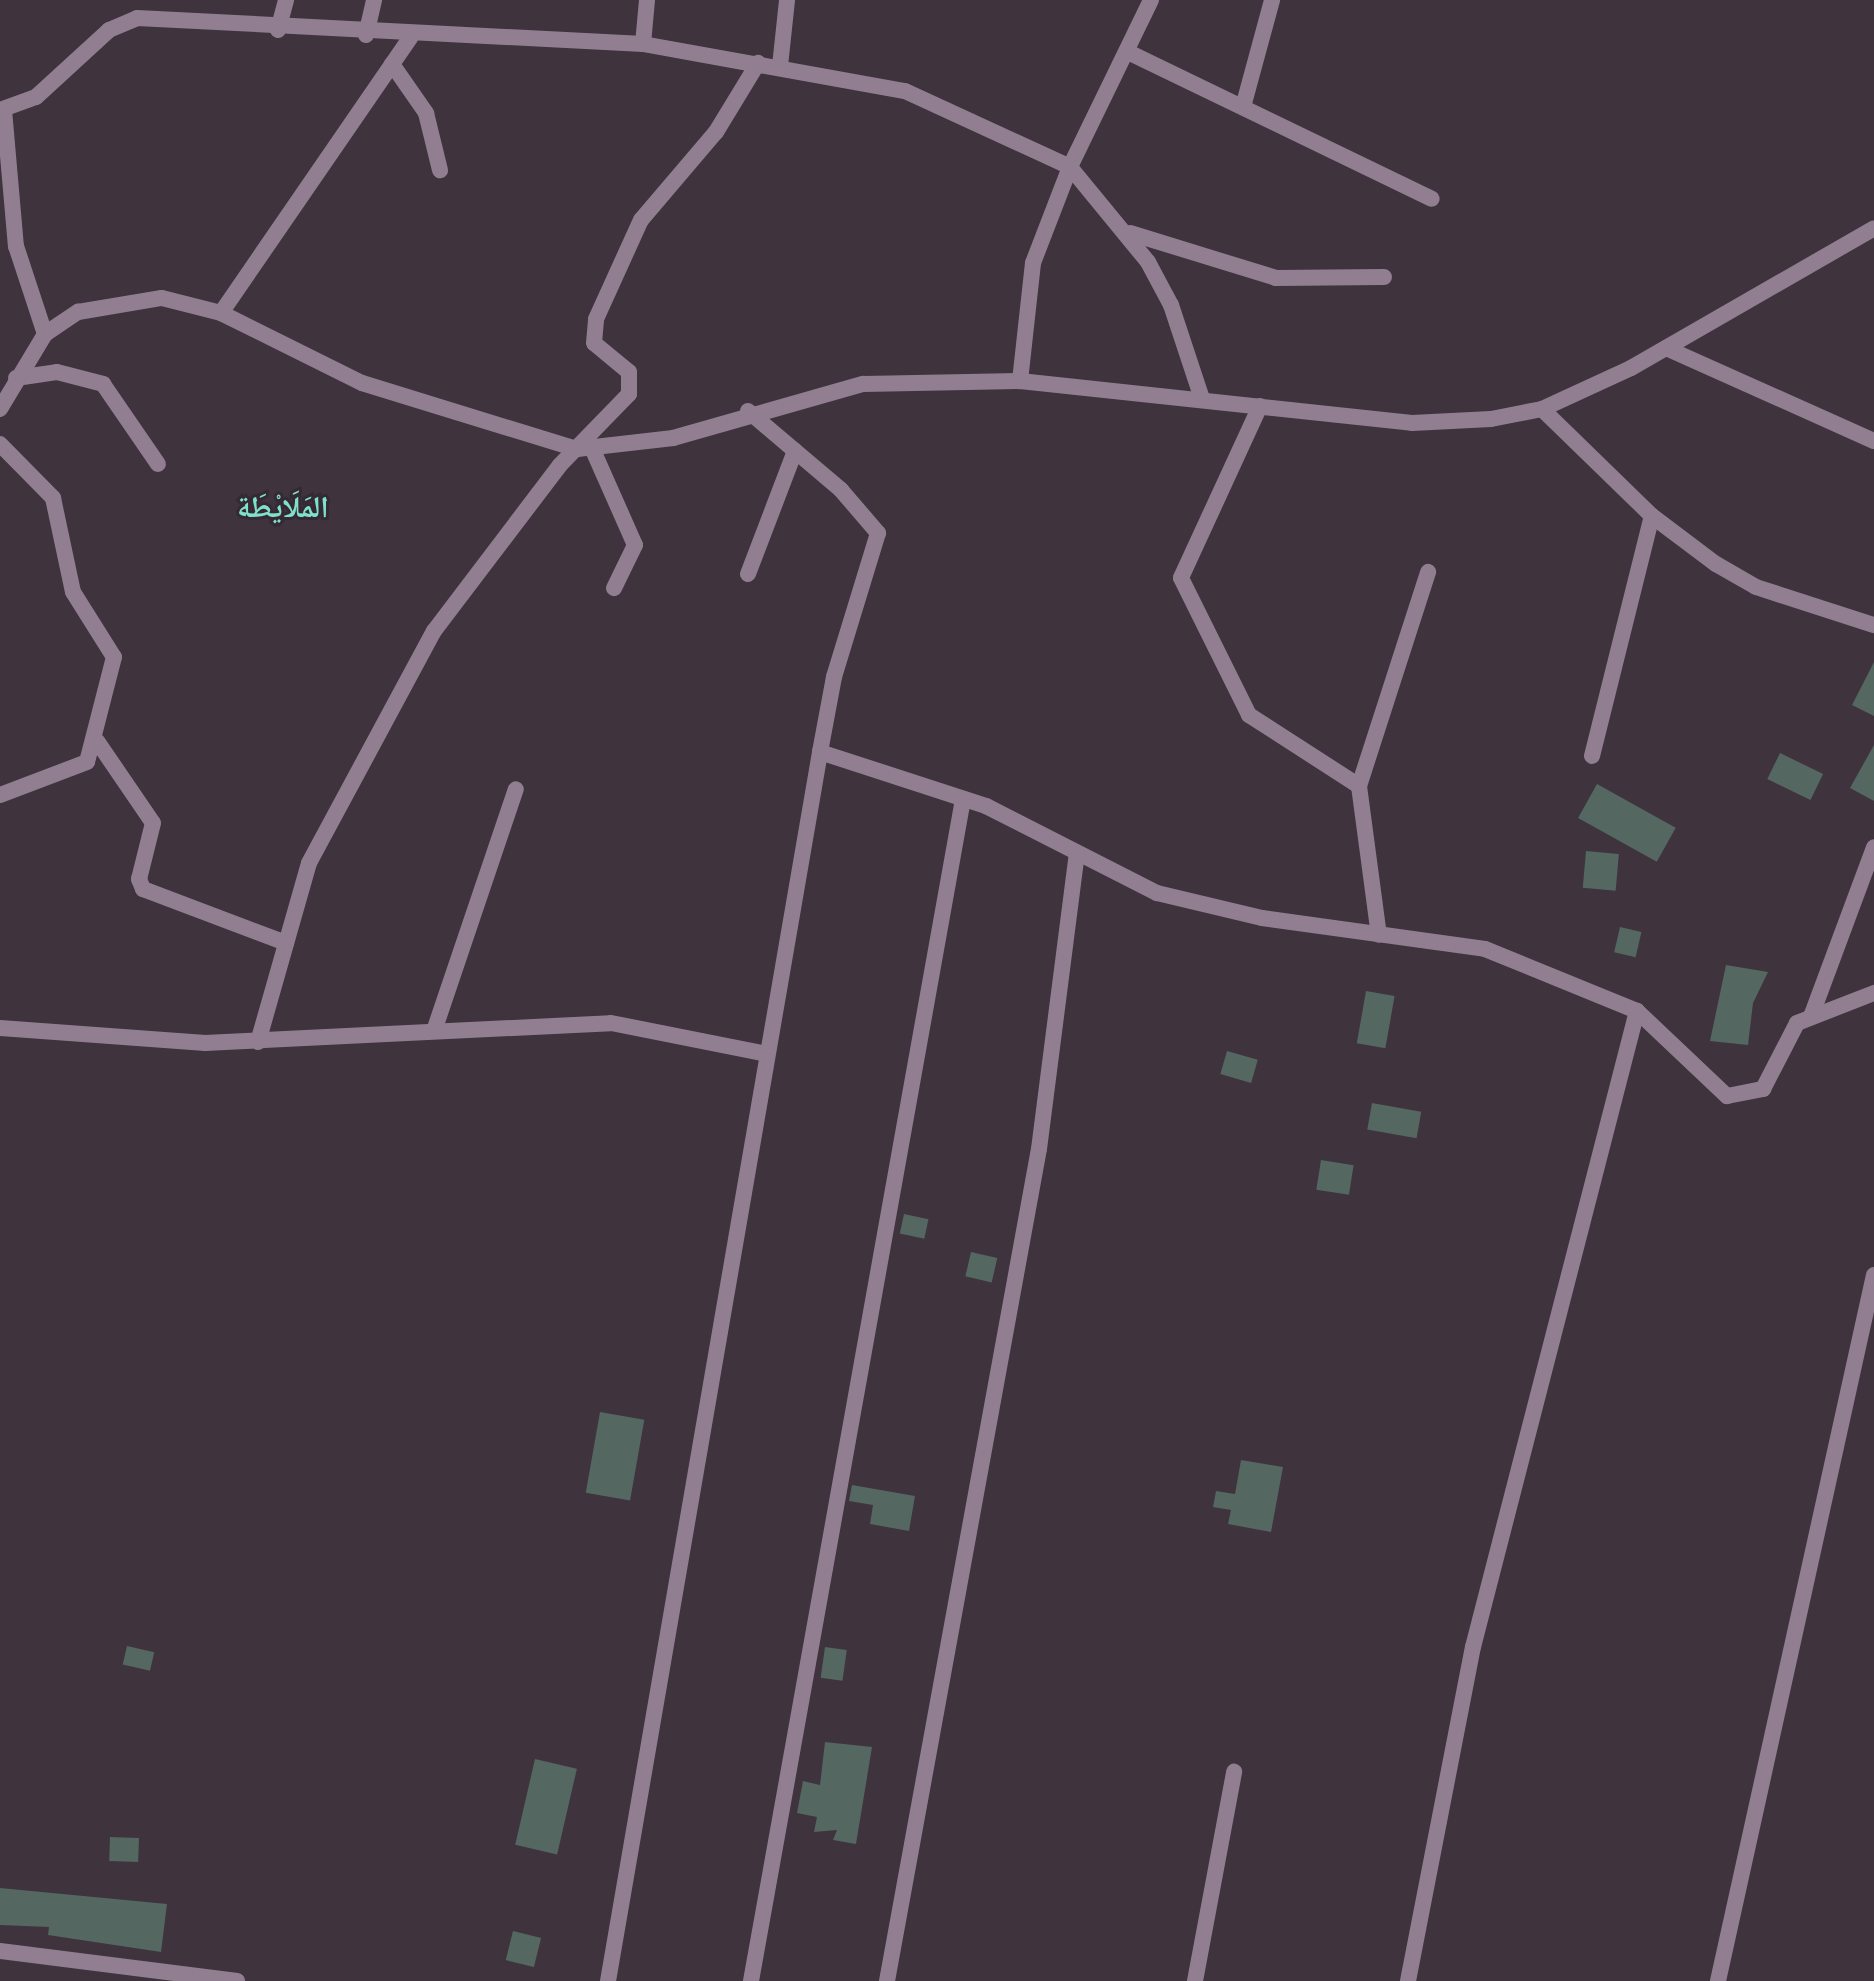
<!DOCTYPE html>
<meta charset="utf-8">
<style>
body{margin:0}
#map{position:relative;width:1874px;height:1981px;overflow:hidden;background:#3f333e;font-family:"Public Sans","Noto Naskh Arabic",sans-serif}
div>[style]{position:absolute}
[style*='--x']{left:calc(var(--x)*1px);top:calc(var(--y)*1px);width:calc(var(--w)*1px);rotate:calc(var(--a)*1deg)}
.building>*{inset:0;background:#546761;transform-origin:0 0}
.minor>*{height:16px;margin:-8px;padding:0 8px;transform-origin:8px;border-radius:8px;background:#917f91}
span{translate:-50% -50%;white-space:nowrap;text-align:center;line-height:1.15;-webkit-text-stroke:6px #342934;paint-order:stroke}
.district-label{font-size:30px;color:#7fe1c7;font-weight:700}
</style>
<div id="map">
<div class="building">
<div style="clip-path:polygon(1874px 662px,1874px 716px,1852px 705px)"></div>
<div style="clip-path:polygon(1874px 745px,1874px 801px,1850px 788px)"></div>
<div style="left:1780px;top:753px;width:48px;height:29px;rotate:26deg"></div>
<div style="left:1597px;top:784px;width:90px;height:39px;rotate:29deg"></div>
<div style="left:1586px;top:851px;width:33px;height:37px;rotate:5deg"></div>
<div style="left:1620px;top:927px;width:22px;height:26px;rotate:13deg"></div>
<div style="clip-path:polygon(1726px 965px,1768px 972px,1753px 1003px,1748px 1045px,1710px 1041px)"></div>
<div style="left:1366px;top:991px;width:29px;height:53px;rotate:10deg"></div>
<div style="left:1227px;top:1051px;width:32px;height:24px;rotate:16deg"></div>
<div style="left:1372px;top:1103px;width:50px;height:27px;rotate:10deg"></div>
<div style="left:1321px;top:1160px;width:33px;height:30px;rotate:9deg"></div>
<div style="left:904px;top:1214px;width:25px;height:20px;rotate:12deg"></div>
<div style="left:971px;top:1252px;width:27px;height:25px;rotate:13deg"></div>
<div style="left:600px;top:1412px;width:45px;height:82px;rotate:10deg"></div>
<div style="clip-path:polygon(1241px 1460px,1283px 1467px,1271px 1532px,1228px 1524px,1231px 1510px,1213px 1507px,1216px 1491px,1235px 1494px)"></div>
<div style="clip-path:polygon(852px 1485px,915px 1496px,909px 1531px,870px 1524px,873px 1505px,849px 1501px)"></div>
<div style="left:127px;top:1646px;width:28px;height:19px;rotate:13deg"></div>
<div style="left:825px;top:1647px;width:22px;height:31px;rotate:8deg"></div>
<div style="clip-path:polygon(825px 1742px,872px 1747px,856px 1844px,833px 1840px,837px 1830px,814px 1832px,817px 1817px,797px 1813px,803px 1781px,820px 1785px)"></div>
<div style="left:535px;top:1759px;width:43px;height:88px;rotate:13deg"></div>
<div style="left:110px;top:1837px;width:29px;height:24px;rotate:2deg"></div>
<div style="clip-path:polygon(0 1888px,167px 1904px,161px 1952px,48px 1935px,49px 1927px,0 1925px)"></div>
<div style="left:513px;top:1931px;width:29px;height:30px;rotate:14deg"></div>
</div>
<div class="minor">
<div style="--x:1151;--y:0;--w:186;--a:115.9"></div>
<div style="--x:1070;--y:167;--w:123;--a:50.6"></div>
<div style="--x:1148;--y:262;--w:49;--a:61.9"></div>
<div style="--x:1171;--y:305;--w:99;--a:71.7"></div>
<div style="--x:278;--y:30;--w:31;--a:-75"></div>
<div style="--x:366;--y:35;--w:36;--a:-77"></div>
<div style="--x:643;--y:44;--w:44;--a:-84.8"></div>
<div style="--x:1130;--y:53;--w:335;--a:25.8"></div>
<div style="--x:392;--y:64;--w:60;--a:55.2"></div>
<div style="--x:426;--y:113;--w:59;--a:76.2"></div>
<div style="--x:780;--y:66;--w:66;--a:-83.9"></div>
<div style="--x:1243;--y:107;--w:111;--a:-74.8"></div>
<div style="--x:0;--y:110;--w:38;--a:-20"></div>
<div style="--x:36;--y:97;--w:99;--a:-42.5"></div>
<div style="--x:109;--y:30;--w:30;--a:-23"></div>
<div style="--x:137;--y:18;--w:507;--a:2.94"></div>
<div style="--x:643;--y:44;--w:266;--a:10.2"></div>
<div style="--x:905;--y:91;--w:182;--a:24.7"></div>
<div style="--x:1070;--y:167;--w:103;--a:111.1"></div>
<div style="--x:1033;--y:263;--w:119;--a:96.3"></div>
<div style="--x:4;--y:110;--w:137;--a:85"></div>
<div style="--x:16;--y:246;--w:93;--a:71.8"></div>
<div style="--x:1130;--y:233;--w:153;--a:17.1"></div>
<div style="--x:1276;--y:278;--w:108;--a:-0.5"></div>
<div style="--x:221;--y:313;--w:335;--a:-55.5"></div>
<div style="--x:1666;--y:348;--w:228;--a:24.1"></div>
<div style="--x:16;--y:378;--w:41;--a:-8.3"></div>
<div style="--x:57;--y:372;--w:48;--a:14.6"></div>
<div style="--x:103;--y:384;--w:97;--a:55.5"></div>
<div style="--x:1260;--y:406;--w:189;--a:114.7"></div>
<div style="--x:1181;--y:578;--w:153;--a:63.6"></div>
<div style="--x:1249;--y:715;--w:131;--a:32.8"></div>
<div style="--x:1359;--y:786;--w:150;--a:82.4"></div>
<div style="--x:0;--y:409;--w:87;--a:-59"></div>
<div style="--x:45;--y:334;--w:40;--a:-34"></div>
<div style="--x:78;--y:312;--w:85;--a:-9.5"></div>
<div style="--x:162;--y:298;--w:61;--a:14.3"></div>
<div style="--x:221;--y:313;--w:157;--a:26.4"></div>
<div style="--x:362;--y:383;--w:225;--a:17.1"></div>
<div style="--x:577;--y:449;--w:97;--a:-6.5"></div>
<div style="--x:673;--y:438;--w:198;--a:-15.9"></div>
<div style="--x:863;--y:384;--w:157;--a:-1.1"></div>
<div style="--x:1020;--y:381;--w:394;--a:6.1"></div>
<div style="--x:1412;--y:423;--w:79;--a:-2.9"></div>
<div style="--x:1491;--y:419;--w:52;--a:-11.1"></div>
<div style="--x:1542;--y:409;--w:98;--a:-24.7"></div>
<div style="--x:1631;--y:368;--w:280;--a:-29.9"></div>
<div style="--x:1542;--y:409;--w:153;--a:44.2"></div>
<div style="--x:1652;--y:516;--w:80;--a:36.9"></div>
<div style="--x:1716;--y:564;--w:46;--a:29.9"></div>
<div style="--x:1756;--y:587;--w:124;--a:17.9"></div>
<div style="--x:748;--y:411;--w:122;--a:40.3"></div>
<div style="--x:841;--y:490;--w:57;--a:49.3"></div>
<div style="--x:878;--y:533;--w:151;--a:107"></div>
<div style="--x:834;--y:677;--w:76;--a:100.6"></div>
<div style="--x:820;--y:752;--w:175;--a:18"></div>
<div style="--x:986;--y:806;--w:192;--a:27"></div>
<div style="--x:1157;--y:893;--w:108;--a:13.4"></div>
<div style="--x:1262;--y:918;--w:225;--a:7.9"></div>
<div style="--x:1485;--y:949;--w:164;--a:22.2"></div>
<div style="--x:1637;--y:1011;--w:124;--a:43.4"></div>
<div style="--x:1727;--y:1096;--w:37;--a:-11"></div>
<div style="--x:1763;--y:1089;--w:74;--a:-62.7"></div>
<div style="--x:1797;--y:1023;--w:83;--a:-21.3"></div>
<div style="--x:0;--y:444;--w:76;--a:45.5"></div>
<div style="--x:53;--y:498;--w:96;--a:78"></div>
<div style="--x:73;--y:592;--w:77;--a:57.8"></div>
<div style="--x:114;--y:657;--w:108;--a:104.4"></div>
<div style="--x:87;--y:762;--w:93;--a:159.2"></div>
<div style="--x:592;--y:448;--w:106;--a:66.1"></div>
<div style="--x:635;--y:545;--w:48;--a:116"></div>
<div style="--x:748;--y:574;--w:132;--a:-69.1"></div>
<div style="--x:97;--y:741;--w:99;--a:55.7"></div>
<div style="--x:153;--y:823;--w:58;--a:104"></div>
<div style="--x:139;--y:879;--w:11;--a:68"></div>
<div style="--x:143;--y:889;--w:153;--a:20.7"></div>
<div style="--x:1592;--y:756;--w:247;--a:-76"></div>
<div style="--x:1359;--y:786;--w:225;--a:-72.1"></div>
<div style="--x:1812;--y:1014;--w:178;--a:-69.6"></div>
<div style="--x:0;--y:1028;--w:206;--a:4.2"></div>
<div style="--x:205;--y:1043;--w:406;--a:-2.8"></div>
<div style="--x:611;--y:1023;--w:159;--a:11.2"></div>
<div style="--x:435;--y:1028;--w:252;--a:-71.3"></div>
<div style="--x:258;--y:1042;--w:186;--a:-74.1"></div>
<div style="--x:309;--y:863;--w:264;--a:-61.7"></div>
<div style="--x:434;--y:631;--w:208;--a:-52.8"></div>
<div style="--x:560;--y:465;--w:99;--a:-45.8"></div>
<div style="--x:629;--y:394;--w:22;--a:-90"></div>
<div style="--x:629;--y:372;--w:45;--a:-140.4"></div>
<div style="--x:594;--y:343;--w:24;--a:-85"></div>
<div style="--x:596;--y:319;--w:109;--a:-65.6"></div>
<div style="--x:641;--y:220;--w:116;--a:-49.6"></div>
<div style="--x:716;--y:132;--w:81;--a:-58.7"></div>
<div style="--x:0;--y:1951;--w:239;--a:7.2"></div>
<div style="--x:608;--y:1981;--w:1247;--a:-80.21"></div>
<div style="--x:751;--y:1981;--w:1201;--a:-79.83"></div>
<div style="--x:887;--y:1981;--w:846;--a:-79.65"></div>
<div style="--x:1039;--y:1149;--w:297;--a:-82.7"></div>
<div style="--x:1195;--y:1981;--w:213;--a:-79.4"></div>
<div style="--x:1408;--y:1981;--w:340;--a:-79"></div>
<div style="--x:1473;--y:1647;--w:657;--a:-75.54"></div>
<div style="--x:1718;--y:1981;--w:723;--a:-77.54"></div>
</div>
<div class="district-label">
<span style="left:283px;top:506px">المَلَايْطَة</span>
</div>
</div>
